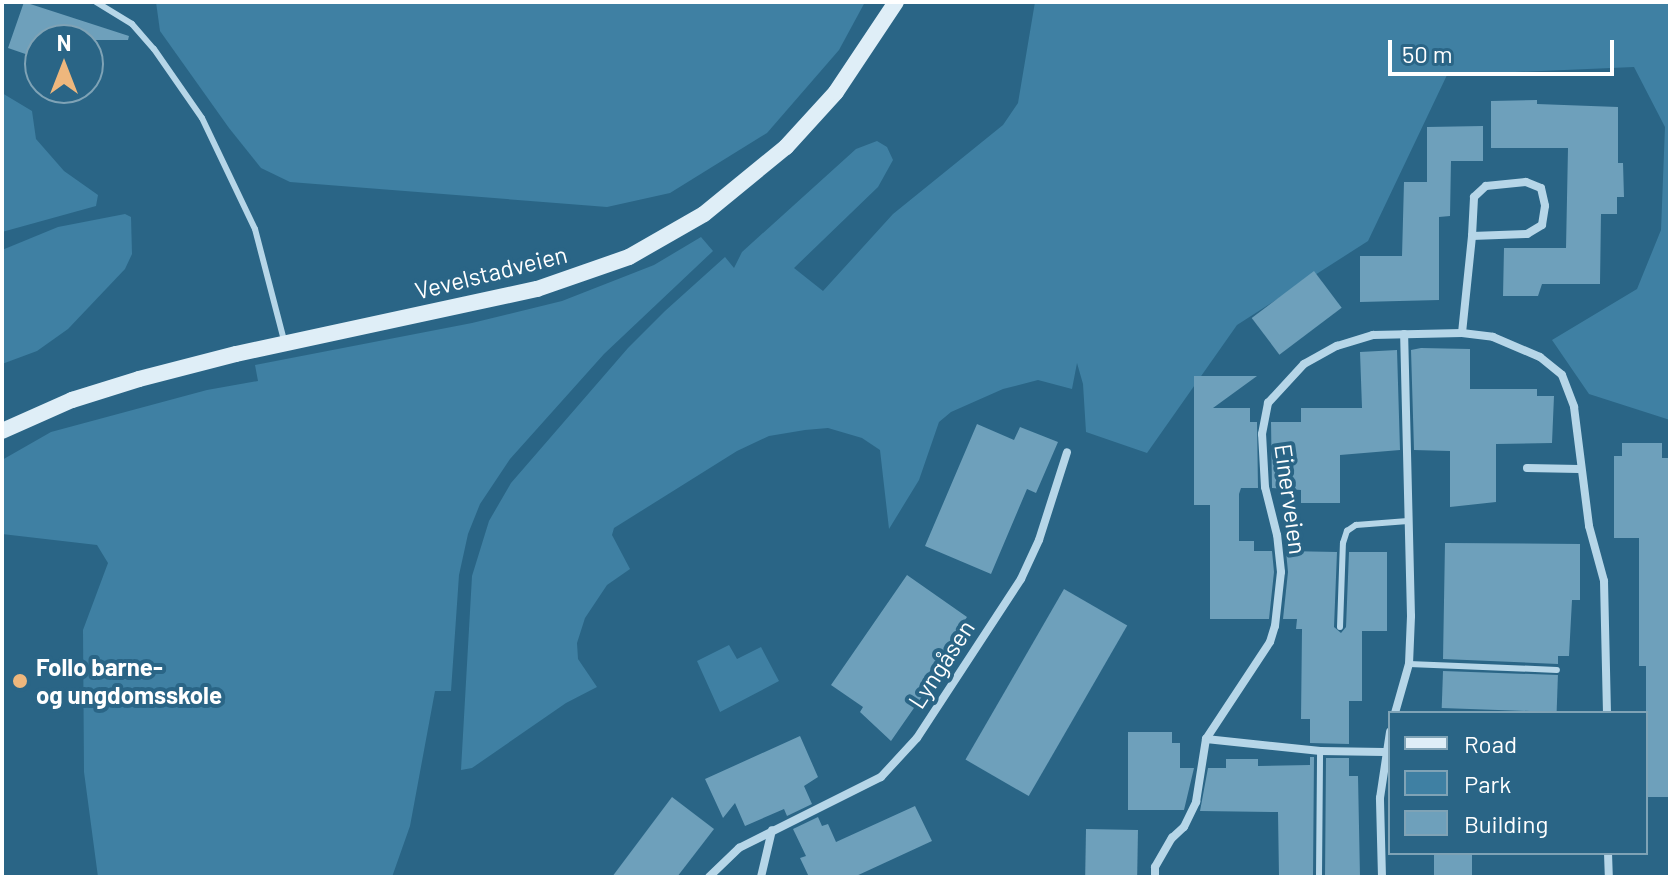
<!DOCTYPE html>
<meta charset="utf-8">
<style>
body{margin:0}
#map{position:relative;width:1672px;height:879px;overflow:hidden;background:#2a6586;font-family:Barlow,sans-serif}
div>[style]{position:absolute}
[style*='--x']{left:calc(var(--x)*1px);top:calc(var(--y)*1px);width:calc(var(--w)*1px);rotate:calc(var(--a)*1deg)}
.green>*{inset:0;background:#3f80a3}
.building>*{inset:0;background:#6ea0bb;transform-origin:0 0}
.service>*{height:6px;margin:-3px;padding:0 3px;transform-origin:3px;border-radius:3px;background:#b6d6e8}
.minor>*{height:8px;margin:-4px;padding:0 4px;transform-origin:4px;border-radius:4px;background:#b6d6e8}
.secondary>*{height:16px;margin:-8px;padding:0 8px;transform-origin:8px;border-radius:8px;background:#dfeef7}
.dots>*{width:22px;height:22px;translate:-50% -50%;box-sizing:border-box;border:4px solid #2a6586;border-radius:50%}
span{translate:-50% -50%;white-space:nowrap;text-align:center;line-height:1.15;-webkit-text-stroke:8px #2a6586;paint-order:stroke}
.street-label{font-size:24px;color:#fff}
.poi-label{font-size:24px;color:#fff;font-weight:700}
.left{translate:0 -50%;text-align:left}
.frame{position:absolute;inset:0;border:4px solid #fff;pointer-events:none}
.legend{position:absolute;left:1388px;top:711px;width:260px;height:144px;box-sizing:border-box;background:#2a6586;border:2px solid #7fa3b6;margin:0;padding:10px 14px;list-style:none;font-size:24px;color:#fff}
.legend li{display:flex;align-items:center;gap:16px;height:40px}
.legend b{width:40px;border:2px solid #7fa3b6}
.north{position:absolute;left:24px;top:24px;width:80px;height:80px;box-sizing:border-box;background:#2a6586;border:2px solid #7fa3b6;border-radius:50%;rotate:0deg;font-size:22px;font-weight:700;line-height:32px;text-align:center;color:#fff}
.north::after{content:'';display:block;margin:auto;width:28px;height:36px;background:#eeb77d;clip-path:polygon(50% 0,100% 100%,50% 72%,0 100%)}
.scale{position:absolute;left:1388px;top:40px;width:226px;height:36px;box-sizing:border-box;border:4px solid #fff;border-top:0;padding-left:10px;font-size:24px;line-height:28px;white-space:nowrap;color:#fff;-webkit-text-stroke:6px #2a6586;paint-order:stroke}
</style>
<div id="map">
<div class="green">
<div style="clip-path:polygon(156px 2px,865px 2px,839px 50px,767px 133px,670px 193px,607px 207px,290px 182px,261px 168px,229px 128px,160px 31px)"></div>
<div style="clip-path:polygon(1035px 2px,1670px 2px,1670px 420px,1589px 394px,1552px 340px,1637px 289px,1661px 230px,1665px 127px,1634px 67px,1447px 75px,1368px 241px,1237px 325px,1147px 453px,1086px 432px,1083px 384px,1077px 363px,1072px 389px,1038px 380px,1003px 389px,951px 412px,939px 422px,919px 480px,889px 529px,880px 450px,862px 438px,828px 428px,805px 430px,769px 436px,737px 451px,614px 528px,612px 535px,630px 569px,607px 585px,585px 618px,577px 643px,578px 659px,597px 687px,566px 703px,472px 768px,461px 770px,472px 576px,489px 521px,511px 483px,628px 348px,665px 311px,725px 257px,734px 268px,742px 252px,856px 149px,877px 141px,887px 147px,893px 160px,878px 187px,794px 268px,823px 291px,893px 214px,1003px 125px,1018px 103px)"></div>
<div style="clip-path:polygon(2px 93px,32px 111px,36px 139px,64px 171px,98px 195px,96px 206px,2px 232px)"></div>
<div style="clip-path:polygon(125px 214px,131px 217px,132px 254px,125px 269px,68px 329px,37px 351px,2px 364px,2px 250px,58px 227px)"></div>
<div style="clip-path:polygon(701px 237px,713px 251px,604px 354px,510px 459px,480px 504px,468px 534px,459px 575px,451px 691px,435px 691px,410px 826px,392px 877px,98px 877px,84px 772px,83px 630px,108px 563px,97px 545px,2px 534px,2px 460px,51px 432px,207px 390px,258px 381px,255px 365px,472px 323px,562px 301px,654px 265px)"></div>
<div style="clip-path:polygon(729px 645px,737px 659px,761px 647px,779px 681px,720px 712px,697px 661px)"></div>
</div>
<div class="building">
<div style="clip-path:polygon(24px 2px,129px 36px,128px 40px,40px 40px,40px 59px,8px 48px)"></div>
<div style="clip-path:polygon(1537px 100px,1537px 104px,1618px 107px,1618px 163px,1623px 163px,1624px 197px,1617px 197px,1617px 214px,1601px 214px,1600px 284px,1542px 284px,1538px 296px,1503px 296px,1504px 248px,1566px 248px,1568px 148px,1491px 148px,1491px 101px)"></div>
<div style="clip-path:polygon(1483px 126px,1483px 161px,1451px 161px,1450px 216px,1439px 217px,1439px 300px,1360px 302px,1360px 256px,1402px 256px,1404px 182px,1427px 182px,1427px 127px)"></div>
<div style="left:1314px;top:271px;width:46px;height:78px;rotate:53deg"></div>
<div style="clip-path:polygon(1421px 348px,1470px 349px,1470px 389px,1537px 389px,1537px 396px,1554px 396px,1552px 443px,1496px 444px,1496px 502px,1450px 507px,1450px 451px,1414px 450px,1411px 350px)"></div>
<div style="clip-path:polygon(1397px 350px,1400px 450px,1340px 455px,1340px 503px,1301px 503px,1301px 490px,1272px 488px,1271px 422px,1301px 422px,1301px 408px,1362px 408px,1360px 352px)"></div>
<div style="clip-path:polygon(1194px 376px,1257px 376px,1213px 408px,1250px 408px,1250px 422px,1257px 422px,1258px 488px,1241px 488px,1239px 494px,1239px 541px,1254px 541px,1254px 551px,1272px 551px,1274px 572px,1269px 619px,1210px 619px,1210px 505px,1194px 505px)"></div>
<div style="clip-path:polygon(977px 424px,1014px 440px,1020px 427px,1058px 442px,1036px 493px,1027px 489px,991px 574px,925px 546px)"></div>
<div style="clip-path:polygon(1622px 443px,1662px 443px,1662px 458px,1670px 458px,1670px 797px,1646px 797px,1646px 666px,1639px 666px,1639px 538px,1614px 538px,1614px 456px,1622px 456px)"></div>
<div style="clip-path:polygon(1445px 543px,1580px 544px,1580px 600px,1572px 600px,1569px 656px,1558px 656px,1558px 664px,1443px 659px)"></div>
<div style="clip-path:polygon(1286px 551px,1337px 552px,1334px 627px,1341px 633px,1346px 627px,1349px 552px,1387px 552px,1387px 631px,1362px 631px,1362px 701px,1349px 701px,1349px 744px,1310px 743px,1310px 719px,1301px 719px,1302px 629px,1296px 629px,1297px 619px,1283px 619px,1288px 572px)"></div>
<div style="clip-path:polygon(907px 575px,967px 617px,917px 690px,923px 695px,891px 741px,860px 712px,863px 707px,831px 685px)"></div>
<div style="left:1064px;top:589px;width:73px;height:197px;rotate:30deg"></div>
<div style="left:1443px;top:671px;width:115px;height:37px;rotate:2deg"></div>
<div style="clip-path:polygon(1128px 732px,1172px 732px,1172px 743px,1180px 743px,1180px 768px,1194px 768px,1184px 810px,1128px 810px)"></div>
<div style="clip-path:polygon(800px 736px,818px 777px,804px 786px,812px 804px,787px 816px,784px 809px,745px 826px,735px 803px,723px 818px,705px 779px)"></div>
<div style="clip-path:polygon(1310px 757px,1314px 757px,1313px 877px,1279px 877px,1278px 812px,1200px 811px,1208px 768px,1226px 768px,1226px 759px,1258px 759px,1258px 766px,1310px 765px)"></div>
<div style="clip-path:polygon(1326px 758px,1349px 758px,1349px 776px,1358px 776px,1360px 877px,1325px 877px)"></div>
<div style="clip-path:polygon(672px 797px,714px 829px,677px 877px,612px 877px)"></div>
<div style="clip-path:polygon(915px 806px,932px 841px,854px 877px,809px 877px,800px 858px,806px 856px,793px 829px,818px 817px,822px 826px,828px 824px,836px 842px)"></div>
<div style="left:1086px;top:829px;width:52px;height:48px;rotate:1deg"></div>
<div style="left:1434px;top:853px;width:38px;height:24px"></div>
</div>
<div class="service">
<div style="--x:96;--y:2;--w:42;--a:31.4"></div>
<div style="--x:132;--y:24;--w:33;--a:49"></div>
<div style="--x:154;--y:49;--w:84;--a:55.2"></div>
<div style="--x:202;--y:118;--w:123;--a:64.5"></div>
<div style="--x:255;--y:229;--w:115;--a:75.4"></div>
<div style="--x:1340;--y:627;--w:84;--a:-88"></div>
<div style="--x:1343;--y:543;--w:13;--a:-72"></div>
<div style="--x:1347;--y:531;--w:11;--a:-34"></div>
<div style="--x:1356;--y:525;--w:52;--a:-4.4"></div>
<div style="--x:1409;--y:664;--w:148;--a:2.3"></div>
<div style="--x:1319;--y:875;--w:124;--a:-89.5"></div>
</div>
<div class="minor">
<div style="--x:1526;--y:182;--w:16;--a:22"></div>
<div style="--x:1541;--y:188;--w:18;--a:77"></div>
<div style="--x:1545;--y:206;--w:19;--a:99"></div>
<div style="--x:1542;--y:225;--w:17;--a:149"></div>
<div style="--x:1527;--y:234;--w:55;--a:177.9"></div>
<div style="--x:1472;--y:236;--w:39;--a:-87"></div>
<div style="--x:1474;--y:197;--w:16;--a:-43"></div>
<div style="--x:1486;--y:186;--w:40;--a:-5.7"></div>
<div style="--x:1462;--y:333;--w:98;--a:-84.1"></div>
<div style="--x:1527;--y:468;--w:52;--a:1.1"></div>
<div style="--x:1395;--y:713;--w:51;--a:-74.1"></div>
<div style="--x:1409;--y:664;--w:48;--a:-87.6"></div>
<div style="--x:1411;--y:616;--w:282;--a:-91.4"></div>
<div style="--x:1206;--y:739;--w:115;--a:6"></div>
<div style="--x:1320;--y:751;--w:64;--a:0.9"></div>
<div style="--x:1608;--y:853;--w:24;--a:88"></div>
<div style="--x:709;--y:877;--w:42;--a:-44"></div>
<div style="--x:739;--y:848;--w:159;--a:-26.6"></div>
<div style="--x:881;--y:777;--w:53;--a:-47.3"></div>
<div style="--x:917;--y:738;--w:190;--a:-56.8"></div>
<div style="--x:1021;--y:579;--w:43;--a:-65.2"></div>
<div style="--x:1039;--y:540;--w:92;--a:-72.3"></div>
<div style="--x:761;--y:877;--w:48;--a:-76.8"></div>
<div style="--x:1155;--y:877;--w:10;--a:-90"></div>
<div style="--x:1155;--y:867;--w:34;--a:-60"></div>
<div style="--x:1172;--y:838;--w:16;--a:-43"></div>
<div style="--x:1184;--y:827;--w:28;--a:-64"></div>
<div style="--x:1196;--y:802;--w:64;--a:-81"></div>
<div style="--x:1206;--y:739;--w:116;--a:-56.6"></div>
<div style="--x:1270;--y:642;--w:17;--a:-73"></div>
<div style="--x:1275;--y:626;--w:54;--a:-83.7"></div>
<div style="--x:1281;--y:572;--w:37;--a:-96"></div>
<div style="--x:1277;--y:535;--w:49;--a:-104"></div>
<div style="--x:1265;--y:487;--w:53;--a:-93.2"></div>
<div style="--x:1262;--y:434;--w:32;--a:-79"></div>
<div style="--x:1268;--y:403;--w:53;--a:-47.3"></div>
<div style="--x:1304;--y:364;--w:38;--a:-29"></div>
<div style="--x:1337;--y:346;--w:38;--a:-17"></div>
<div style="--x:1373;--y:335;--w:89;--a:-1.3"></div>
<div style="--x:1462;--y:333;--w:31;--a:7"></div>
<div style="--x:1493;--y:337;--w:51;--a:23.1"></div>
<div style="--x:1540;--y:357;--w:28;--a:39"></div>
<div style="--x:1562;--y:375;--w:34;--a:69"></div>
<div style="--x:1574;--y:407;--w:120;--a:82.8"></div>
<div style="--x:1589;--y:526;--w:57;--a:74.7"></div>
<div style="--x:1604;--y:581;--w:132;--a:88.7"></div>
<div style="--x:1382;--y:877;--w:79;--a:-91.5"></div>
<div style="--x:1380;--y:798;--w:67;--a:-81.4"></div>
</div>
<div class="secondary">
<div style="--x:2;--y:431;--w:77;--a:-23.9"></div>
<div style="--x:72;--y:400;--w:70;--a:-17.4"></div>
<div style="--x:139;--y:379;--w:100;--a:-14.5"></div>
<div style="--x:236;--y:354;--w:308;--a:-12.2"></div>
<div style="--x:537;--y:289;--w:97;--a:-19.2"></div>
<div style="--x:629;--y:257;--w:86;--a:-29.8"></div>
<div style="--x:704;--y:214;--w:106;--a:-39.3"></div>
<div style="--x:786;--y:147;--w:74;--a:-47.7"></div>
<div style="--x:836;--y:92;--w:108;--a:-56.3"></div>
</div>
<div class="dots">
<div style="left:20px;top:681px;background:#eeb77d"></div>
</div>
<div class="street-label">
<span style="left:491px;top:272px;rotate:-14deg">Vevelstadveien</span>
<span style="left:1291px;top:499px;rotate:82deg">Einerveien</span>
<span style="left:941px;top:664px;rotate:-57deg">Lyngåsen</span>
</div>
<div class="poi-label">
<span class="left" style="left:36px;top:681px">Follo barne-<br>og ungdomsskole</span>
</div>
<div class="frame"></div>
<ul class="legend">
<li><b style="height:10px;background:#dfeef7"></b>Road</li>
<li><b style="height:22px;background:#3f80a3"></b>Park</li>
<li><b style="height:22px;background:#6ea0bb"></b>Building</li>
</ul>
<div class="north">N</div>
<div class="scale">50 m</div>
</div>
